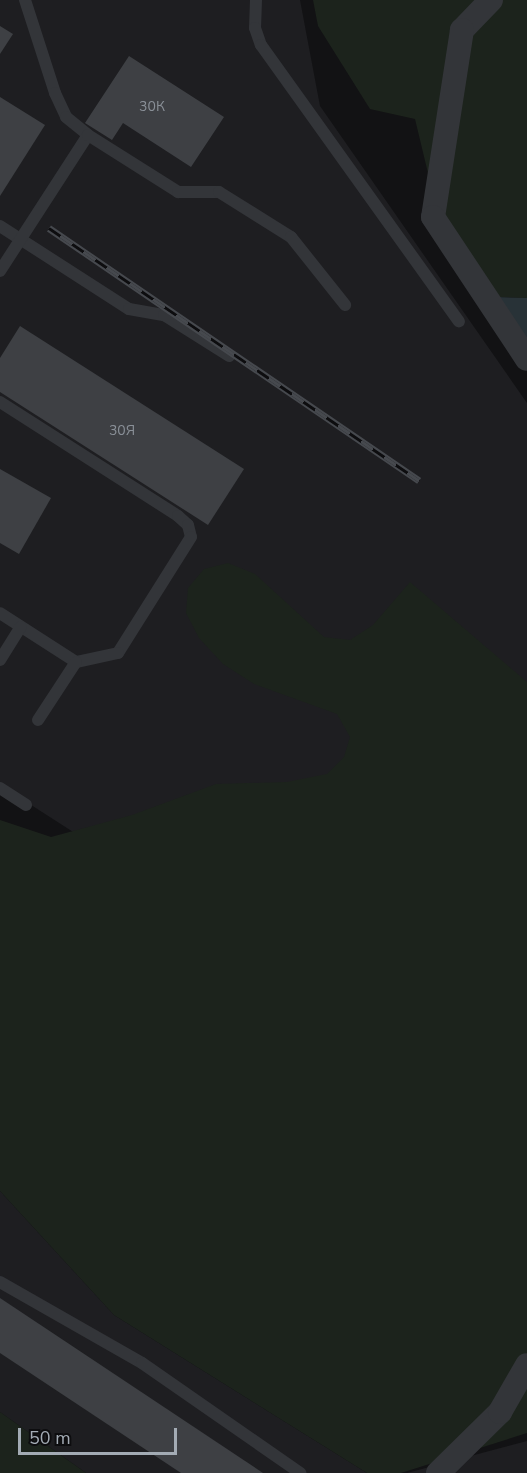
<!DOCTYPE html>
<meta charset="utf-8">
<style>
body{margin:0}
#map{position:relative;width:527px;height:1473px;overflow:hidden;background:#121214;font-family:"Nunito Sans",sans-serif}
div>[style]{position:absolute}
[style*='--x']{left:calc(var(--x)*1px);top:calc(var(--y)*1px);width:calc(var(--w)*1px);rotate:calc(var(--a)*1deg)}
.built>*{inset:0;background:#1e1e21}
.green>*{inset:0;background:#1c231c}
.water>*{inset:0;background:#283237}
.building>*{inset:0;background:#3e4044}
.lane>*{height:12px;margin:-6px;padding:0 6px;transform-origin:6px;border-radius:6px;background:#333539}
.street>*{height:24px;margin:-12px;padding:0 12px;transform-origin:12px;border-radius:12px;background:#333539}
.rail>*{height:7px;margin-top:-3.5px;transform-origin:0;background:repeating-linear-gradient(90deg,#0d0d0f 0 14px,#46494e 0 28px);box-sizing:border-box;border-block:2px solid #46494e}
span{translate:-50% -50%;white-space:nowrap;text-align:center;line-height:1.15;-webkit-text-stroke:4.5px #0d0d0f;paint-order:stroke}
.number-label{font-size:14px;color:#8a9098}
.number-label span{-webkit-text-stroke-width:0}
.scale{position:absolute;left:18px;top:1428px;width:159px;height:27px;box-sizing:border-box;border:3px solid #a3abb4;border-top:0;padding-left:8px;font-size:18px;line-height:21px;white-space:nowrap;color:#a3abb4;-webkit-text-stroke:4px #0d0d0f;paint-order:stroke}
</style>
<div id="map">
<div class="built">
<div style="clip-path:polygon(0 0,300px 0,320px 106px,527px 403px,527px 1104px,506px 1110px,0 785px)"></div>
<div style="clip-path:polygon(0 1191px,114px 1315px,367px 1473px,86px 1473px,0 1412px)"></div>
<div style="clip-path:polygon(527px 1441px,527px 1473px,407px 1473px)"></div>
</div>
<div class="green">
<div style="clip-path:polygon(313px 0,527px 0,527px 298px,496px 297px,439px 219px,415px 119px,370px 109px,318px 26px)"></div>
<div style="clip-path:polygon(228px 563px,255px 574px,324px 637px,350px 640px,373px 625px,410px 582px,527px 682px,527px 1433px,401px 1473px,367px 1473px,114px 1315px,0 1191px,0 820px,51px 837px,132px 815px,216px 784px,287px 782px,327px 774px,344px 757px,350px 737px,337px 714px,254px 684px,223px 664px,199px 638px,186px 613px,188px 588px,204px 569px)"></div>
<div style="clip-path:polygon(0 1412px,86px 1473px,0 1473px)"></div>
</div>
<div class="water">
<div style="clip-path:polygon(496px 297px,527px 298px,527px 345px)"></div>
</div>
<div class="building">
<div style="clip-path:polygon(0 26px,13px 34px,0 54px)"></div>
<div style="clip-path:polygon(129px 56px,224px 117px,191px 167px,123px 123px,112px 140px,85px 123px)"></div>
<div style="clip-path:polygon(0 97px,45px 125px,0 196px)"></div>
<div style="clip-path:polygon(20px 326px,244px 469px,208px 525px,0 392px,0 358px)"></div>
<div style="clip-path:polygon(0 469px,51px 498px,19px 554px,0 543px)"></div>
<div style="clip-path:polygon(0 1298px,263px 1473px,181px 1473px,0 1353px)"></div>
</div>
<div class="lane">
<div style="--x:25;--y:0;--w:98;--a:72.1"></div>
<div style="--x:55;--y:93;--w:26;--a:65"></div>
<div style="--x:66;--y:117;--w:28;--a:39"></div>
<div style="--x:256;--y:0;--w:28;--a:92"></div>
<div style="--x:255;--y:28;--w:18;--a:71"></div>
<div style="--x:261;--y:45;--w:340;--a:54.4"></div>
<div style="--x:0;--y:226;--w:153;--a:32.8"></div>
<div style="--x:129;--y:309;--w:36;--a:10"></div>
<div style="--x:164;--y:315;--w:77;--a:32.2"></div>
<div style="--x:0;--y:271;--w:162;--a:-57.1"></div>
<div style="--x:88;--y:135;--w:107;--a:32.3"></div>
<div style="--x:178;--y:192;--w:41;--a:0"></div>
<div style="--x:219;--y:192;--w:85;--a:32"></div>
<div style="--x:291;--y:237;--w:87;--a:51.5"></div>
<div style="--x:0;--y:402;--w:211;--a:32.6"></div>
<div style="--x:178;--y:516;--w:13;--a:42"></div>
<div style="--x:188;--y:525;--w:12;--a:76"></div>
<div style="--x:191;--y:537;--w:137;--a:122.2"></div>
<div style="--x:118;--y:653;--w:43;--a:167.9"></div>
<div style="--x:76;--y:662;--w:90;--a:-147.2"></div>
<div style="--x:0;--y:660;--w:39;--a:-58"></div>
<div style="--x:38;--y:720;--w:69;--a:-56.8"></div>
<div style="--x:0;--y:788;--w:31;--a:33"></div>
<div style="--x:0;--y:1282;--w:163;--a:29.7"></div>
<div style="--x:142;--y:1363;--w:193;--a:34.8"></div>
</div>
<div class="street">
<div style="--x:491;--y:0;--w:42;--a:134"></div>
<div style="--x:462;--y:30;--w:189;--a:98.8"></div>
<div style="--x:433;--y:217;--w:170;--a:56.5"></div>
<div style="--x:438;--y:1473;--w:87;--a:-44.5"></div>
<div style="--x:500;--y:1412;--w:54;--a:-60.1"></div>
</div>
<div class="rail">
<div style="--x:49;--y:228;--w:448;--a:34.3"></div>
</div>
<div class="number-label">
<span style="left:152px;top:107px">30К</span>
<span style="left:122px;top:431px">30Я</span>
</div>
<div class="scale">50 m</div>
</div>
